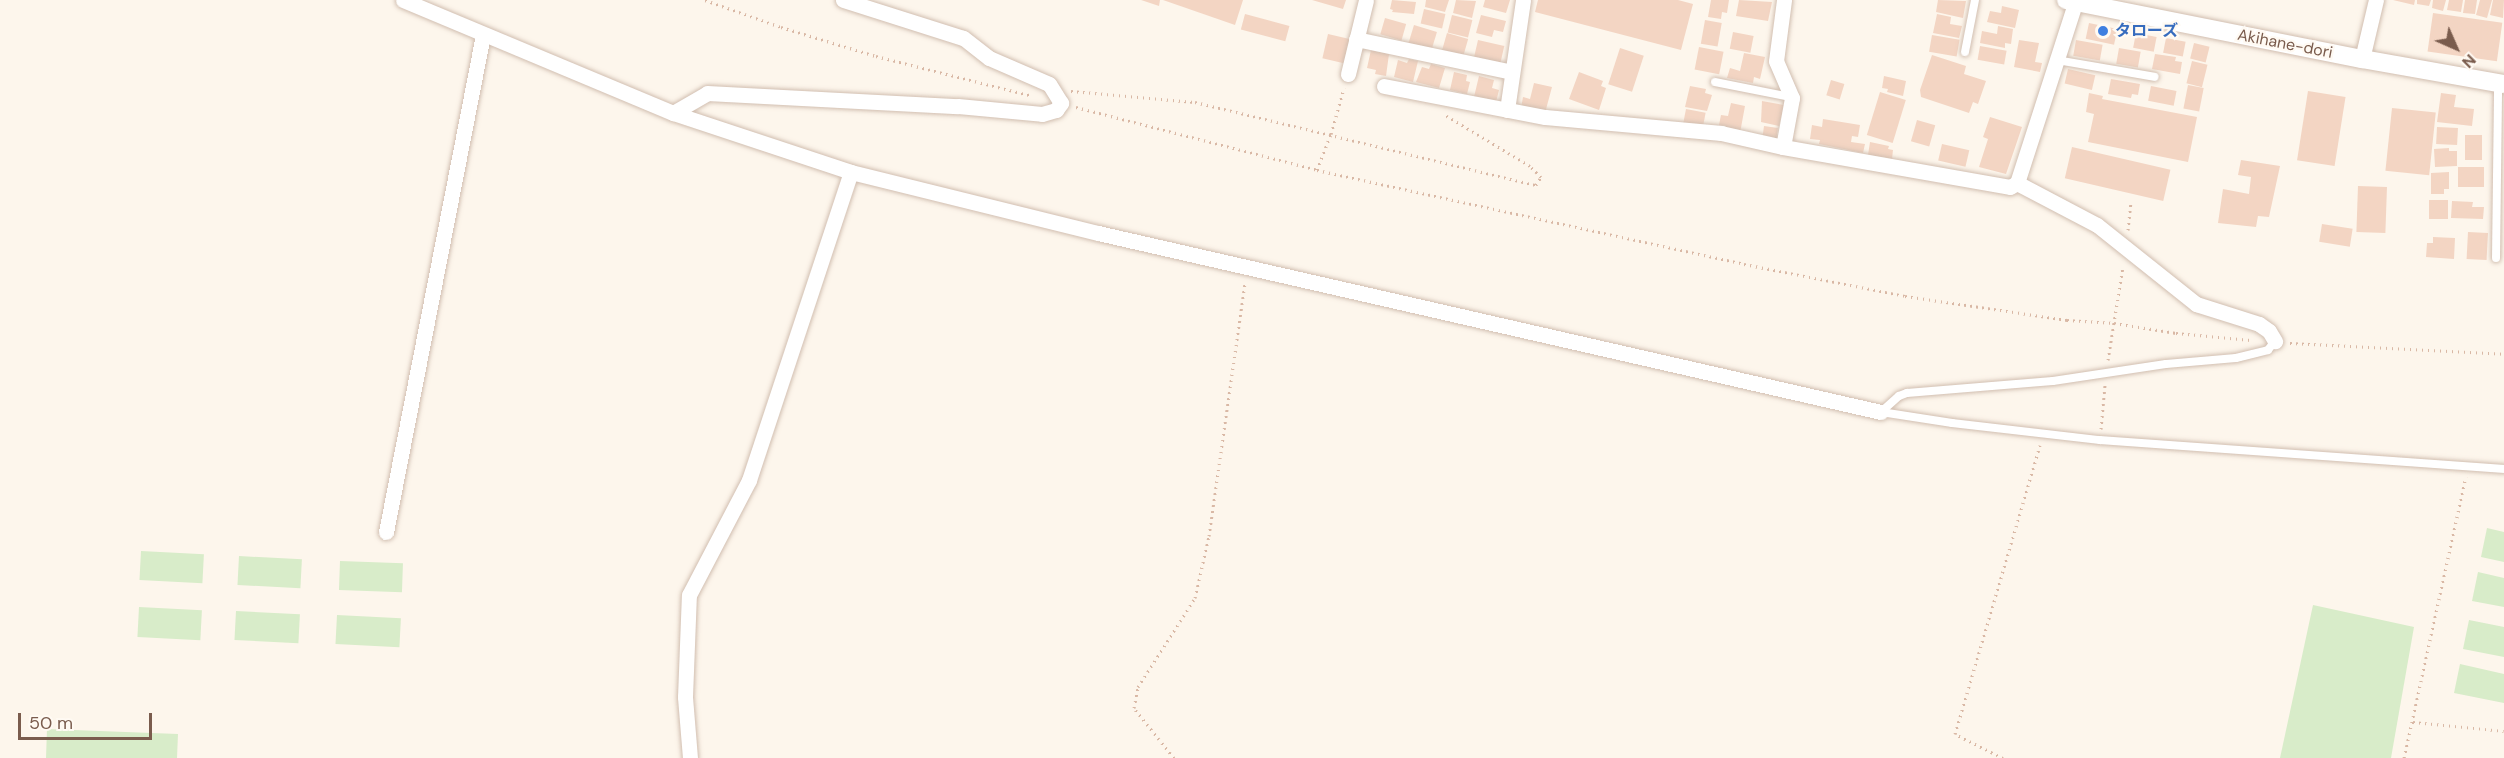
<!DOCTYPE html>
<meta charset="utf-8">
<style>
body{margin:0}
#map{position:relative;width:2504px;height:758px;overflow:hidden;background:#fdf6ec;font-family:"DM Sans","Noto Sans JP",sans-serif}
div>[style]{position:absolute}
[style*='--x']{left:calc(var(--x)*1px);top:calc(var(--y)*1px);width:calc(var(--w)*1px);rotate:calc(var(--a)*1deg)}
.green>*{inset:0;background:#d8ecc9;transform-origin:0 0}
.building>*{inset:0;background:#f3d5c3;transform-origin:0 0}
.path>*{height:3px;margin-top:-1.5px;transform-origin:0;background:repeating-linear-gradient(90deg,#d9b8a5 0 1.5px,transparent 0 6px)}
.roads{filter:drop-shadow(0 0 2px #d1beb0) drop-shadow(0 0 2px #d1beb0)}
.service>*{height:8px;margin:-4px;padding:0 4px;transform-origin:4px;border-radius:4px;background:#fff}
.minor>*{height:15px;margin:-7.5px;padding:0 7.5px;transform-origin:7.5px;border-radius:7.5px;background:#fff}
.tertiary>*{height:18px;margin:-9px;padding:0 9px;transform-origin:9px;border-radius:9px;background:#fff}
.dots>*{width:16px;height:16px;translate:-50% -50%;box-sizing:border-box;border:3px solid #fffaf3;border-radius:50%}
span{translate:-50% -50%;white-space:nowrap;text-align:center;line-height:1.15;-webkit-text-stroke:4.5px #fffaf3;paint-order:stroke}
.shop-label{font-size:16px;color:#366cbe;font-weight:700}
.left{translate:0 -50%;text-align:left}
.street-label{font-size:16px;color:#7a5c4d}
.north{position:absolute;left:2426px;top:18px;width:60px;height:60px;-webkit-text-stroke:4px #fffaf3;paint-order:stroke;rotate:135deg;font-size:16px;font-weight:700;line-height:24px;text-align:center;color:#7a5c4d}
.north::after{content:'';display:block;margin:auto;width:21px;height:27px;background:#7a5c4d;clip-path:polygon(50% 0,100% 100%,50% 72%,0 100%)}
.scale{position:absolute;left:18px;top:713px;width:134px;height:27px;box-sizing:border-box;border:3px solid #7a5c4d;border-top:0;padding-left:8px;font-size:18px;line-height:21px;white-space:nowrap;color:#7a5c4d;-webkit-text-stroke:4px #fffaf3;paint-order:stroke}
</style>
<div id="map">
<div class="green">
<div style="clip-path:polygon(2487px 528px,2504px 532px,2504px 562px,2481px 557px)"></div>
<div style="left:141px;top:551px;width:63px;height:29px;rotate:3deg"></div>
<div style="left:239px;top:556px;width:63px;height:29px;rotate:3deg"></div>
<div style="left:340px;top:561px;width:63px;height:29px;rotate:2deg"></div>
<div style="clip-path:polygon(2478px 572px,2504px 578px,2504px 607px,2472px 601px)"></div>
<div style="clip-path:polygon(2313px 605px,2414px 627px,2391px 758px,2280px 758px)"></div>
<div style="left:139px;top:607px;width:63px;height:30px;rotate:3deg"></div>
<div style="left:236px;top:611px;width:64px;height:29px;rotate:3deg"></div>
<div style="left:337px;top:615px;width:64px;height:29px;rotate:3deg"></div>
<div style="clip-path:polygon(2469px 620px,2504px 627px,2504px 657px,2463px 649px)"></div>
<div style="clip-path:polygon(2460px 664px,2504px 674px,2504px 703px,2454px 693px)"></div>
<div style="clip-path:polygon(47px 729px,178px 734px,177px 758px,46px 758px)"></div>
</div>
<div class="building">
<div style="clip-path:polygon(1141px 0,1160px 0,1159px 6px)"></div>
<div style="clip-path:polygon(1163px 0,1243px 0,1235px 25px)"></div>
<div style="clip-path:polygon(1312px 0,1346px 0,1343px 9px)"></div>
<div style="clip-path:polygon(1392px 0,1416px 2px,1414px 14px,1392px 12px,1393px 10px,1390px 9px)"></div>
<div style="clip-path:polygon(1426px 0,1449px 0,1445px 12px,1425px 7px)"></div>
<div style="clip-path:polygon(1456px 0,1476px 1px,1472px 18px,1453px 13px)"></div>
<div style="clip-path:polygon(1485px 0,1510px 0,1506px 13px,1483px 7px)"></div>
<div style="clip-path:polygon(1538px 0,1678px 0,1693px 4px,1681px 50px,1535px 12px)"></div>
<div style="clip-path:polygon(1711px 0,1729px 0,1727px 13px,1722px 12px,1721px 19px,1708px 17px)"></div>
<div style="clip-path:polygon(1739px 0,1772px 2px,1768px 21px,1736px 16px)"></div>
<div style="clip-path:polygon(1938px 0,1966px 1px,1963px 18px,1936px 12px)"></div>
<div style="clip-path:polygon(2393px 0,2415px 0,2414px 5px)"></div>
<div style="clip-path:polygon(2417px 0,2431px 0,2429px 6px,2417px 4px)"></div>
<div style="clip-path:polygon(2433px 0,2446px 0,2443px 11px,2432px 8px)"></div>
<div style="clip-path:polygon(2449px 0,2463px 0,2461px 12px,2447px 10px)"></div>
<div style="clip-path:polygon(2465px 0,2477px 0,2475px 14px,2463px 13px)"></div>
<div style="clip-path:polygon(2480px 0,2492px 0,2487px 18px,2476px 15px)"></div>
<div style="clip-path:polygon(2493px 0,2504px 0,2503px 18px,2490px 15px)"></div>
<div style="clip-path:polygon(2002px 6px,2019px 10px,2015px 28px,1987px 22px,1990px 11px,2001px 13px)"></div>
<div style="left:1424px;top:9px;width:22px;height:15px;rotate:13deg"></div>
<div style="left:2433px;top:13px;width:70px;height:39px;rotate:8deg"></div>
<div style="left:1245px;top:14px;width:46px;height:16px;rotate:15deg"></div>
<div style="clip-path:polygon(1937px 14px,1951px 17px,1950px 24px,1962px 26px,1959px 38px,1933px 33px)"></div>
<div style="left:1452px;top:15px;width:21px;height:18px;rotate:14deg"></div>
<div style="clip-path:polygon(1481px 15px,1506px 21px,1503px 32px,1494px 30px,1492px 37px,1476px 33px)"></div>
<div style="left:1385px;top:18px;width:22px;height:17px;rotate:16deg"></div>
<div style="left:1705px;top:20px;width:17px;height:24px;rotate:10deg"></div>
<div style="left:2089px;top:23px;width:29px;height:16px;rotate:12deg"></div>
<div style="left:1414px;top:25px;width:24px;height:19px;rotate:17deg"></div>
<div style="clip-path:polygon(1998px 26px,2013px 29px,2011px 44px,2005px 43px,2005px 48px,1980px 43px,1982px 31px,1997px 34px)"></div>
<div style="left:1733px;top:32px;width:21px;height:17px;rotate:11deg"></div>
<div style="left:1447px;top:33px;width:22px;height:20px;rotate:16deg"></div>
<div style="left:2136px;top:33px;width:21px;height:15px;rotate:11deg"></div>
<div style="left:1328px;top:34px;width:22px;height:25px;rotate:13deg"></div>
<div style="left:1932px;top:35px;width:28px;height:17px;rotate:10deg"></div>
<div style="left:2166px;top:38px;width:20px;height:15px;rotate:11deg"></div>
<div style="left:1478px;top:40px;width:27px;height:21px;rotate:13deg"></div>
<div style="clip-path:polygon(2019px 40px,2039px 43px,2035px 62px,2042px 63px,2040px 72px,2014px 67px)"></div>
<div style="left:2076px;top:40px;width:27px;height:16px;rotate:10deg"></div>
<div style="left:2194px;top:43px;width:16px;height:16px;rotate:14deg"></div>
<div style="left:1980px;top:46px;width:27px;height:14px;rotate:10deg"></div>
<div style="left:1699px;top:47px;width:25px;height:23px;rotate:11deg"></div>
<div style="left:1620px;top:48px;width:25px;height:38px;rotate:18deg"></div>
<div style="left:2119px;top:48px;width:22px;height:16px;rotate:10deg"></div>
<div style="clip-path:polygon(1371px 50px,1389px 54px,1386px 76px,1375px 74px,1376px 70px,1367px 68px)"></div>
<div style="clip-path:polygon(1744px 53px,1765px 57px,1760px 79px,1754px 77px,1753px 83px,1727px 78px,1730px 68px,1740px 71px)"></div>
<div style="clip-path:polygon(2155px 54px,2176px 57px,2175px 61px,2182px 62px,2180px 74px,2152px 69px)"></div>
<div style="clip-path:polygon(1932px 55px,1966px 66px,1964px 74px,1986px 81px,1978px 104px,1973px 102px,1969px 113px,1921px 97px,1920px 90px)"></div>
<div style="clip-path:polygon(1409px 59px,1418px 61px,1413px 82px,1394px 77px,1398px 60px,1407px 63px)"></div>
<div style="left:2192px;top:61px;width:16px;height:23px;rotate:14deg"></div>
<div style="clip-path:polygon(1431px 64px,1445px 68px,1439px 88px,1416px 82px,1422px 67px,1429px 69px)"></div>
<div style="left:2068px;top:69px;width:28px;height:15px;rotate:13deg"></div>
<div style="clip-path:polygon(1454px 72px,1467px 75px,1466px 81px,1470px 82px,1467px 94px,1450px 90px)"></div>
<div style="clip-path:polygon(1579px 72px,1603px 81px,1601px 86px,1606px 88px,1599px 110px,1569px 99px)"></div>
<div style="clip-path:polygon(1479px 76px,1494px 80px,1492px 88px,1499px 90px,1496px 102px,1474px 97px)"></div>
<div style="clip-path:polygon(1884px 76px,1906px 81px,1903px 96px,1887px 92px,1888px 89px,1882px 88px)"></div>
<div style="clip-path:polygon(2111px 79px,2140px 84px,2138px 95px,2132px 94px,2131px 98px,2108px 94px)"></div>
<div style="left:1831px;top:80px;width:14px;height:16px;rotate:17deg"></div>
<div style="clip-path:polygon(1534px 83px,1552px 87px,1545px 113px,1521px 108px,1523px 97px,1530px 99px)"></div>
<div style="left:2188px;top:85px;width:16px;height:24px;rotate:11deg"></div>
<div style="clip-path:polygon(1690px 86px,1706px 89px,1705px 93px,1712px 95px,1707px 111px,1685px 107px)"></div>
<div style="left:2151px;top:86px;width:26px;height:15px;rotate:11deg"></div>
<div style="left:2308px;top:91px;width:38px;height:70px;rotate:9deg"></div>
<div style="left:1880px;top:92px;width:27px;height:45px;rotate:17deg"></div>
<div style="clip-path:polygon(2089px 93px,2103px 96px,2102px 99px,2197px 117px,2188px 162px,2088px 142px,2094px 114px,2086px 112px)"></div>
<div style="clip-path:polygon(2441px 93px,2456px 95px,2454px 107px,2474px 109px,2472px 126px,2437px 122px)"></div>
<div style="clip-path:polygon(1762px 101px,1784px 105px,1779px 126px,1761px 122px)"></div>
<div style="clip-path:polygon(1731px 103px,1745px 106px,1740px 133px,1726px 130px,1726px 126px,1719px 125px,1721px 115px,1728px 116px)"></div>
<div style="left:2392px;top:108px;width:44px;height:63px;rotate:6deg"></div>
<div style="left:1686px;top:109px;width:20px;height:17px;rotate:11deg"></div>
<div style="clip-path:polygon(1990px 117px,2022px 127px,2006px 174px,1979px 167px,1988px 139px,1983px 137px)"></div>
<div style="clip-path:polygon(1823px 119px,1860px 125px,1858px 137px,1852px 136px,1851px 142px,1865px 144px,1863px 153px,1819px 144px,1820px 140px,1810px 139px,1812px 125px,1822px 127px)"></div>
<div style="left:1917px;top:120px;width:19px;height:22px;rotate:16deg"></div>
<div style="left:1764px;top:126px;width:14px;height:11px;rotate:8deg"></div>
<div style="left:2437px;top:127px;width:21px;height:17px;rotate:3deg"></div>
<div style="left:2465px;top:135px;width:17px;height:25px"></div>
<div style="clip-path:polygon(1870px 142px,1889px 146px,1888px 149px,1893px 150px,1892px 159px,1868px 155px)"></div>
<div style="left:1942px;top:144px;width:28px;height:17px;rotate:13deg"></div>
<div style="left:2072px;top:147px;width:101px;height:32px;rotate:13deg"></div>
<div style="clip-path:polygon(2449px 148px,2449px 151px,2457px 151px,2457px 166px,2435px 167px,2434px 149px)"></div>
<div style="clip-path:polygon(2241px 160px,2280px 166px,2269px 217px,2258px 216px,2256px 227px,2218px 223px,2223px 189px,2249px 194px,2251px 177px,2238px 175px)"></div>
<div style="left:2484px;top:167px;width:20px;height:26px;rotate:90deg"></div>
<div style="clip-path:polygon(2449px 172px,2449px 189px,2444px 189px,2444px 194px,2431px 194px,2431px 173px)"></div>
<div style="left:2358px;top:186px;width:29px;height:46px;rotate:2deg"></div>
<div style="left:2429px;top:200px;width:19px;height:19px"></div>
<div style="clip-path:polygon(2452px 201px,2473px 202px,2472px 207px,2484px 207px,2483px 219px,2451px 218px)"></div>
<div style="left:2322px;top:224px;width:31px;height:18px;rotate:9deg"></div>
<div style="left:2468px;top:232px;width:20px;height:27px;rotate:3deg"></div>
<div style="clip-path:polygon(2433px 237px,2455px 238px,2454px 259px,2426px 257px,2427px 243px,2433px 243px)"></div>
</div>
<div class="path">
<div style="--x:705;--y:0;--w:81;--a:19.6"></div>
<div style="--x:781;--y:27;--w:99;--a:17"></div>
<div style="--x:876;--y:56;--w:158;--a:14.3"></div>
<div style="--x:1071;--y:91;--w:124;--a:5.1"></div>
<div style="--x:1195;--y:102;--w:351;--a:13.7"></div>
<div style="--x:1536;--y:185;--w:9;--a:-58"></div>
<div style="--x:1541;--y:177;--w:16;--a:-135"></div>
<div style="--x:1530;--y:166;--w:99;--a:-149"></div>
<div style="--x:1076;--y:107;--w:249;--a:14.6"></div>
<div style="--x:1317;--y:170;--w:437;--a:12.4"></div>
<div style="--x:1744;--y:264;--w:164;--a:11.2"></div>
<div style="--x:1905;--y:296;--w:164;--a:8.4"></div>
<div style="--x:2067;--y:320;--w:47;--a:3.7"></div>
<div style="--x:2114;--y:323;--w:63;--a:9.2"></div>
<div style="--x:2176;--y:333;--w:75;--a:5.3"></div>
<div style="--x:1317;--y:170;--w:39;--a:-69"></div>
<div style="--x:1331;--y:134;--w:48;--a:-74.2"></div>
<div style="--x:2128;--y:230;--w:28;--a:-84"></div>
<div style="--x:2290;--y:343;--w:214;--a:2.9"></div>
<div style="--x:2108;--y:360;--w:95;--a:-80.9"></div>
<div style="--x:2101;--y:429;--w:44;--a:-84.8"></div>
<div style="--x:2413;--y:722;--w:91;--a:5.6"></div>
<div style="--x:1174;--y:758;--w:64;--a:-128.7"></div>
<div style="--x:1134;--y:708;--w:21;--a:-79"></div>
<div style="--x:1138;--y:687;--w:106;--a:-57.4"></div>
<div style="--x:1195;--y:598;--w:64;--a:-77.3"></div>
<div style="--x:1209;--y:536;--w:255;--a:-81.9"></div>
<div style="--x:2003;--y:758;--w:54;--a:-153.4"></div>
<div style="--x:1955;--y:734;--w:301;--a:-73.6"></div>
<div style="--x:2404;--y:758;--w:288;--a:-77.6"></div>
</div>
<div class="roads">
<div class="service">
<div style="--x:1965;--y:52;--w:53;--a:-79.1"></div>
<div style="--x:2057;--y:60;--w:99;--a:9.8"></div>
<div style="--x:1715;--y:82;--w:76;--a:11.3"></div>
<div style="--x:2496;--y:258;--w:175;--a:-89.3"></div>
<div style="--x:1881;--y:412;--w:72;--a:8.8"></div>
<div style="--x:1952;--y:423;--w:149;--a:6.6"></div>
<div style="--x:2100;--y:440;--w:405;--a:4.1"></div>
<div style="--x:1881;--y:412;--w:24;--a:-42"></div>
<div style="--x:1899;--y:396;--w:9;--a:-21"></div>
<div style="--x:1907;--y:393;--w:146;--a:-4.7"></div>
<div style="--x:2053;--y:381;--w:114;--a:-8.6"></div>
<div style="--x:2166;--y:364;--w:70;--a:-4.9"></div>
<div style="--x:2236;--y:358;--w:33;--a:-14"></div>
<div style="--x:2268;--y:350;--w:11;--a:-52"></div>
</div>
<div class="minor">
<div style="--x:403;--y:0;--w:293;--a:22.7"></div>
<div style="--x:673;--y:113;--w:188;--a:18.3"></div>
<div style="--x:851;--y:172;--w:254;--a:13.9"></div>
<div style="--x:1098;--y:233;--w:803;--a:12.88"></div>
<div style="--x:1356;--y:39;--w:159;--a:11.9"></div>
<div style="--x:2362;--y:59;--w:61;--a:-76.7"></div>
<div style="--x:1348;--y:74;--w:76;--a:-76.3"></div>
<div style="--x:1384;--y:86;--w:164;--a:10.9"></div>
<div style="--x:1545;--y:117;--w:177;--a:5.2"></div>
<div style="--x:1721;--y:133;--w:64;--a:12.7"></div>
<div style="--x:1783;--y:147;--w:230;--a:10"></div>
<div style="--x:2010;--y:187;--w:8;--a:-30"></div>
<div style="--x:2017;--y:183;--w:90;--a:27.7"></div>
<div style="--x:2097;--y:225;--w:127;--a:38.6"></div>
<div style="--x:2196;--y:304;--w:66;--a:17.6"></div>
<div style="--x:2259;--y:324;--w:12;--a:35"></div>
<div style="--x:2269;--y:331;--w:12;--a:59"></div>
<div style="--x:1507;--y:110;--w:111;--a:-81.7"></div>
<div style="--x:673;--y:113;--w:39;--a:-30"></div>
<div style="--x:707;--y:93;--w:251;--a:3"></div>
<div style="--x:958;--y:106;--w:84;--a:5.4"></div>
<div style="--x:1042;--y:114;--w:15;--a:-16"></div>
<div style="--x:1056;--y:110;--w:9;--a:-54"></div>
<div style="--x:1061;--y:103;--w:22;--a:-122"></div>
<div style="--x:1049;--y:84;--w:65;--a:-156.6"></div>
<div style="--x:989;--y:58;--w:33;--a:-142"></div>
<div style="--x:963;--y:38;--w:126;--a:-162.4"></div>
<div style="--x:1783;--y:147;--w:50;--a:-79.6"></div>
<div style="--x:1792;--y:98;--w:40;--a:-113.4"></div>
<div style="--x:1776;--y:61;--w:62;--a:-82.5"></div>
<div style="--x:2017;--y:183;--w:192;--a:-72.1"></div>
<div style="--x:386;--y:532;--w:506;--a:-78.96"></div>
<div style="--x:690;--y:758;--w:61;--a:-94.7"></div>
<div style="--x:685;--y:697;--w:102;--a:-87.8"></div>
<div style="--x:689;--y:595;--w:130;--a:-62.4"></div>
<div style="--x:749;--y:480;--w:324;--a:-71.7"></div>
</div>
<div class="tertiary">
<div style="--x:2066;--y:0;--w:302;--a:11.3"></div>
<div style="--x:2362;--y:59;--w:144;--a:10"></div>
</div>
</div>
<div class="dots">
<div style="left:2103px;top:31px;background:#3f7fe0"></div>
</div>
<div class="shop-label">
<span class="left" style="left:2115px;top:31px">タローズ</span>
</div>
<div class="street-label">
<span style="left:2285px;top:44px;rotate:11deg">Akihane-dori</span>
</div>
<div class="north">N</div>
<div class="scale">50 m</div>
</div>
